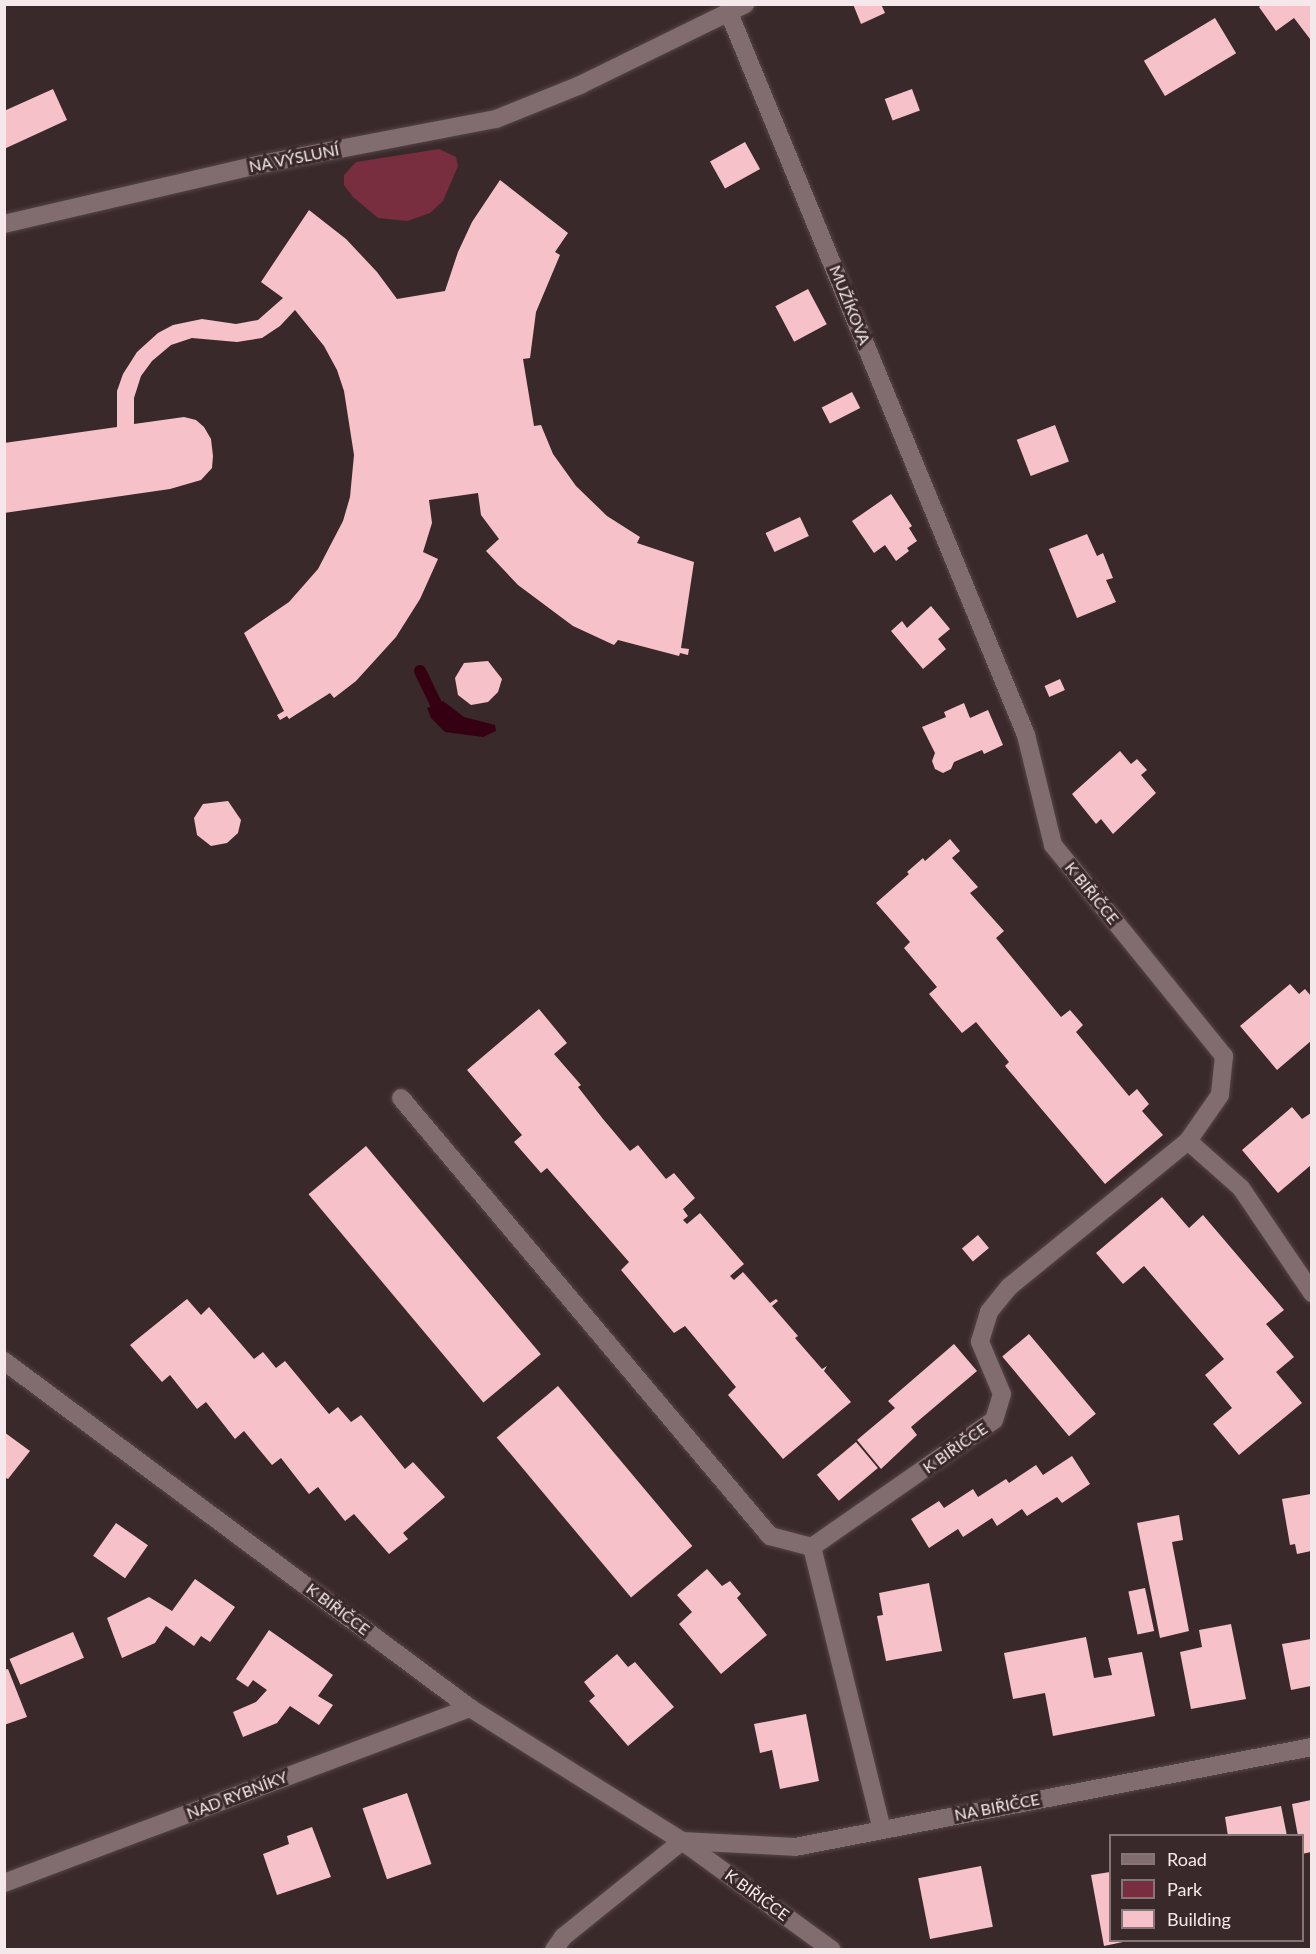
<!DOCTYPE html>
<meta charset="utf-8">
<style>
body{margin:0}
#map{position:relative;width:1316px;height:1954px;overflow:hidden;background:#3a292b;font-family:Lato,sans-serif}
div>[style]{position:absolute}
[style*='--x']{left:calc(var(--x)*1px);top:calc(var(--y)*1px);width:calc(var(--w)*1px);rotate:calc(var(--a)*1deg)}
.green>*{inset:0;background:#782e3f}
.water>*{inset:0;background:#350011}
.stream>*{height:12px;margin:-6px;padding:0 6px;transform-origin:6px;border-radius:6px;background:#350011}
.building>*{inset:0;background:#f7c1c9;transform-origin:0 0}
.roads{filter:drop-shadow(0 0 2px #544547) drop-shadow(0 0 2px #544547)}
.minor>*{height:18px;margin:-9px;padding:0 9px;transform-origin:9px;border-radius:9px;background:#816c6f}
span{translate:-50% -50%;white-space:nowrap;text-align:center;line-height:1.15;-webkit-text-stroke:6px #3a292b;paint-order:stroke}
.street-label{font-size:16px;color:#f4e8ea}
.frame{position:absolute;inset:0;border:6px solid #f4e8ea;pointer-events:none}
.legend{position:absolute;left:1109px;top:1834px;width:195px;height:108px;box-sizing:border-box;background:#3a292b;border:2px solid #847577;margin:0;padding:8px 10px;list-style:none;font-size:18px;color:#f4e8ea}
.legend li{display:flex;align-items:center;gap:12px;height:30px}
.legend b{width:30px;border:2px solid #847577}
</style>
<div id="map">
<div class="green">
<div style="clip-path:polygon(439px 149px,456px 157px,458px 166px,443px 201px,430px 213px,419px 217px,407px 221px,378px 218px,353px 197px,344px 185px,344px 175px,356px 162px)"></div>
</div>
<div class="water">
<div style="clip-path:polygon(443px 701px,464px 717px,495px 725px,496px 731px,483px 737px,445px 732px,431px 718px,427px 708px)"></div>
</div>
<div class="stream">
<div style="--x:420;--y:671;--w:37;--a:64"></div>
</div>
<div class="building">
<div style="clip-path:polygon(853px 4px,881px 4px,885px 13px,861px 24px)"></div>
<div style="clip-path:polygon(1262px 4px,1311px 4px,1311px 37px,1310px 39px,1294px 18px,1276px 31px,1259px 7px)"></div>
<div style="left:1215px;top:18px;width:41px;height:83px;rotate:59deg"></div>
<div style="clip-path:polygon(53px 89px,67px 120px,4px 149px,4px 111px)"></div>
<div style="left:912px;top:89px;width:23px;height:29px;rotate:70deg"></div>
<div style="left:745px;top:142px;width:31px;height:40px;rotate:61deg"></div>
<div style="clip-path:polygon(500px 180px,568px 233px,555px 252px,560px 255px,536px 312px,530px 358px,523px 359px,534px 426px,541px 425px,553px 454px,576px 486px,607px 516px,640px 537px,637px 543px,694px 562px,681px 648px,689px 649px,688px 655px,680px 653px,679px 656px,618px 640px,614px 645px,573px 626px,518px 585px,486px 551px,499px 539px,481px 515px,478px 493px,429px 500px,432px 523px,423px 552px,438px 559px,420px 599px,396px 637px,356px 681px,334px 698px,330px 693px,289px 719px,287px 716px,280px 720px,277px 715px,284px 711px,244px 633px,289px 602px,318px 569px,343px 521px,350px 497px,354px 455px,344px 391px,337px 370px,324px 346px,295px 310px,280px 326px,262px 338px,237px 342px,192px 338px,171px 345px,152px 361px,141px 376px,134px 398px,134px 424px,184px 417px,196px 420px,204px 427px,211px 439px,213px 456px,212px 468px,201px 480px,170px 489px,4px 513px,4px 443px,117px 427px,117px 391px,123px 374px,137px 352px,158px 333px,173px 325px,202px 319px,236px 324px,258px 320px,283px 298px,261px 282px,309px 210px,346px 239px,377px 272px,397px 299px,445px 291px,458px 252px,472px 222px)"></div>
<div style="left:808px;top:289px;width:40px;height:37px;rotate:62deg"></div>
<div style="left:852px;top:392px;width:18px;height:34px;rotate:63deg"></div>
<div style="left:1055px;top:425px;width:39px;height:41px;rotate:69deg"></div>
<div style="clip-path:polygon(891px 494px,912px 526px,909px 528px,917px 541px,907px 548px,909px 551px,896px 561px,885px 545px,874px 553px,852px 521px)"></div>
<div style="left:800px;top:517px;width:21px;height:38px;rotate:65deg"></div>
<div style="clip-path:polygon(1087px 534px,1097px 556px,1103px 553px,1113px 578px,1106px 580px,1116px 602px,1077px 618px,1049px 549px)"></div>
<div style="clip-path:polygon(931px 606px,950px 629px,938px 639px,946px 649px,923px 669px,891px 631px,902px 621px,907px 628px)"></div>
<div style="clip-path:polygon(488px 661px,502px 679px,498px 692px,488px 702px,471px 705px,458px 695px,455px 678px,464px 663px)"></div>
<div style="left:1060px;top:679px;width:12px;height:17px;rotate:66deg"></div>
<div style="clip-path:polygon(964px 703px,970px 718px,988px 710px,1003px 745px,984px 754px,982px 750px,954px 762px,951px 769px,943px 773px,935px 769px,932px 761px,935px 753px,922px 727px,946px 717px,944px 712px)"></div>
<div style="clip-path:polygon(1120px 751px,1131px 764px,1137px 759px,1147px 770px,1141px 775px,1156px 793px,1113px 834px,1101px 819px,1096px 824px,1072px 794px)"></div>
<div style="clip-path:polygon(228px 801px,241px 820px,238px 833px,227px 843px,211px 846px,197px 835px,194px 818px,203px 804px)"></div>
<div style="clip-path:polygon(950px 839px,960px 851px,952px 858px,978px 887px,970px 893px,1004px 931px,996px 938px,1061px 1017px,1070px 1010px,1083px 1025px,1076px 1032px,1129px 1096px,1137px 1089px,1149px 1104px,1142px 1111px,1163px 1135px,1105px 1184px,1005px 1066px,1009px 1062px,976px 1022px,962px 1033px,929px 994px,937px 987px,904px 948px,910px 942px,876px 903px,909px 874px,907px 872px,923px 858px,925px 861px)"></div>
<div style="clip-path:polygon(1290px 984px,1299px 994px,1305px 989px,1311px 996px,1311px 1041px,1277px 1070px,1240px 1026px)"></div>
<div style="clip-path:polygon(539px 1009px,567px 1043px,554px 1054px,581px 1085px,578px 1087px,603px 1119px,630px 1151px,638px 1145px,666px 1179px,674px 1173px,695px 1198px,683px 1209px,688px 1216px,683px 1220px,687px 1224px,700px 1213px,744px 1264px,730px 1276px,734px 1280px,743px 1272px,770px 1303px,776px 1299px,778px 1301px,772px 1306px,798px 1336px,795px 1338px,822px 1369px,827px 1366px,824px 1371px,851px 1402px,783px 1459px,728px 1395px,736px 1387px,685px 1326px,674px 1333px,621px 1270px,629px 1262px,547px 1168px,541px 1173px,514px 1142px,522px 1135px,467px 1070px)"></div>
<div style="clip-path:polygon(1292px 1107px,1302px 1119px,1311px 1113px,1311px 1165px,1278px 1193px,1242px 1150px)"></div>
<div style="left:366px;top:1146px;width:272px;height:75px;rotate:50deg"></div>
<div style="clip-path:polygon(1162px 1197px,1189px 1228px,1203px 1215px,1284px 1310px,1266px 1324px,1294px 1357px,1276px 1372px,1302px 1403px,1239px 1455px,1213px 1424px,1232px 1408px,1205px 1375px,1224px 1359px,1144px 1266px,1123px 1284px,1096px 1253px)"></div>
<div style="left:978px;top:1235px;width:17px;height:21px;rotate:50deg"></div>
<div style="clip-path:polygon(187px 1299px,201px 1315px,209px 1307px,254px 1359px,263px 1352px,276px 1368px,285px 1361px,329px 1414px,338px 1407px,351px 1422px,361px 1415px,405px 1469px,413px 1462px,445px 1497px,403px 1533px,408px 1539px,389px 1554px,354px 1514px,345px 1521px,318px 1487px,309px 1494px,281px 1458px,272px 1465px,244px 1431px,235px 1439px,206px 1402px,197px 1409px,170px 1375px,162px 1382px,130px 1345px)"></div>
<div style="left:1029px;top:1334px;width:104px;height:35px;rotate:50deg"></div>
<div style="clip-path:polygon(954px 1344px,977px 1371px,911px 1427px,917px 1435px,881px 1469px,857px 1440px,895px 1408px,888px 1401px)"></div>
<div style="left:558px;top:1386px;width:209px;height:80px;rotate:50deg"></div>
<div style="clip-path:polygon(4px 1432px,30px 1451px,8px 1479px,4px 1477px)"></div>
<div style="left:856px;top:1442px;width:34px;height:51px;rotate:50deg"></div>
<div style="clip-path:polygon(1072px 1456px,1090px 1484px,1062px 1503px,1057px 1497px,1027px 1516px,1022px 1509px,997px 1526px,992px 1518px,963px 1537px,958px 1529px,929px 1548px,911px 1519px,939px 1501px,944px 1508px,973px 1489px,978px 1497px,1006px 1479px,1009px 1483px,1036px 1465px,1043px 1475px)"></div>
<div style="clip-path:polygon(1311px 1494px,1311px 1551px,1297px 1554px,1295px 1544px,1290px 1545px,1282px 1499px)"></div>
<div style="clip-path:polygon(1179px 1515px,1183px 1540px,1172px 1542px,1189px 1631px,1160px 1638px,1137px 1523px)"></div>
<div style="left:116px;top:1523px;width:39px;height:40px;rotate:35deg"></div>
<div style="clip-path:polygon(707px 1569px,722px 1586px,730px 1581px,741px 1594px,737px 1598px,767px 1635px,721px 1674px,679px 1624px,692px 1612px,677px 1595px)"></div>
<div style="clip-path:polygon(195px 1579px,235px 1607px,210px 1642px,201px 1636px,194px 1646px,166px 1626px,155px 1643px,122px 1658px,107px 1618px,149px 1597px,172px 1611px)"></div>
<div style="clip-path:polygon(929px 1583px,942px 1651px,886px 1661px,877px 1616px,883px 1615px,879px 1593px)"></div>
<div style="left:1145px;top:1588px;width:44px;height:17px;rotate:78deg"></div>
<div style="clip-path:polygon(1231px 1624px,1246px 1699px,1191px 1709px,1180px 1652px,1202px 1647px,1199px 1630px)"></div>
<div style="clip-path:polygon(269px 1630px,333px 1675px,318px 1696px,333px 1705px,319px 1725px,290px 1706px,277px 1723px,243px 1737px,233px 1712px,256px 1702px,267px 1690px,253px 1680px,248px 1687px,236px 1679px)"></div>
<div style="left:73px;top:1632px;width:28px;height:69px;rotate:67deg"></div>
<div style="clip-path:polygon(1086px 1637px,1094px 1678px,1112px 1675px,1108px 1658px,1142px 1652px,1155px 1716px,1053px 1736px,1045px 1693px,1013px 1699px,1004px 1653px)"></div>
<div style="clip-path:polygon(1311px 1639px,1311px 1686px,1291px 1690px,1282px 1644px)"></div>
<div style="clip-path:polygon(617px 1654px,628px 1667px,635px 1662px,674px 1707px,628px 1746px,589px 1701px,595px 1696px,584px 1682px)"></div>
<div style="clip-path:polygon(8px 1669px,27px 1717px,4px 1725px,4px 1670px)"></div>
<div style="clip-path:polygon(806px 1714px,819px 1781px,780px 1789px,772px 1750px,760px 1753px,754px 1724px)"></div>
<div style="left:407px;top:1793px;width:75px;height:47px;rotate:71deg"></div>
<div style="clip-path:polygon(1311px 1800px,1311px 1852px,1302px 1854px,1302px 1836px,1298px 1836px,1292px 1804px)"></div>
<div style="clip-path:polygon(1281px 1806px,1287px 1836px,1228px 1836px,1225px 1817px)"></div>
<div style="clip-path:polygon(312px 1827px,331px 1877px,277px 1895px,263px 1854px,289px 1844px,287px 1836px)"></div>
<div style="left:981px;top:1866px;width:62px;height:64px;rotate:79deg"></div>
<div style="clip-path:polygon(1110px 1872px,1110px 1941px,1123px 1942px,1104px 1946px,1091px 1875px)"></div>
</div>
<div class="roads">
<div class="minor">
<div style="--x:729;--y:13;--w:781;--a:67.64"></div>
<div style="--x:1026;--y:735;--w:113;--a:76.2"></div>
<div style="--x:1053;--y:845;--w:272;--a:51"></div>
<div style="--x:1224;--y:1056;--w:39;--a:96"></div>
<div style="--x:1220;--y:1095;--w:56;--a:124.8"></div>
<div style="--x:1188;--y:1141;--w:231;--a:140.8"></div>
<div style="--x:1009;--y:1287;--w:32;--a:129"></div>
<div style="--x:989;--y:1312;--w:31;--a:107"></div>
<div style="--x:980;--y:1342;--w:56;--a:67.1"></div>
<div style="--x:1002;--y:1394;--w:27;--a:107"></div>
<div style="--x:994;--y:1420;--w:222;--a:145.1"></div>
<div style="--x:4;--y:224;--w:270;--a:-13.1"></div>
<div style="--x:267;--y:163;--w:233;--a:-10.9"></div>
<div style="--x:496;--y:119;--w:91;--a:-22"></div>
<div style="--x:580;--y:85;--w:184;--a:-26.1"></div>
<div style="--x:401;--y:1098;--w:573;--a:49.89"></div>
<div style="--x:770;--y:1536;--w:43;--a:14.7"></div>
<div style="--x:812;--y:1547;--w:291;--a:76.1"></div>
<div style="--x:1188;--y:1141;--w:71;--a:41.6"></div>
<div style="--x:1241;--y:1188;--w:127;--a:55.9"></div>
<div style="--x:4;--y:1361;--w:581;--a:36.67"></div>
<div style="--x:470;--y:1708;--w:250;--a:32.1"></div>
<div style="--x:682;--y:1841;--w:185;--a:36"></div>
<div style="--x:4;--y:1883;--w:498;--a:-20.6"></div>
<div style="--x:554;--y:1950;--w:16;--a:-55"></div>
<div style="--x:563;--y:1937;--w:153;--a:-38.9"></div>
<div style="--x:682;--y:1841;--w:113;--a:3"></div>
<div style="--x:795;--y:1847;--w:527;--a:-10.95"></div>
</div>
</div>
<div class="street-label">
<span style="left:294px;top:158px;rotate:-11deg">NA VÝSLUNÍ</span>
<span style="left:850px;top:305px;rotate:68deg">MUŽÍKOVA</span>
<span style="left:1092px;top:893px;rotate:51deg">K BIŘIČCE</span>
<span style="left:955px;top:1448px;rotate:-35deg">K BIŘIČCE</span>
<span style="left:338px;top:1609px;rotate:37deg">K BIŘIČCE</span>
<span style="left:237px;top:1795px;rotate:-21deg">NAD RYBNÍKY</span>
<span style="left:997px;top:1807px;rotate:-11deg">NA BIŘIČCE</span>
<span style="left:757px;top:1895px;rotate:36deg">K BIŘIČCE</span>
</div>
<div class="frame"></div>
<ul class="legend">
<li><b style="height:8px;background:#816c6f"></b>Road</li>
<li><b style="height:16px;background:#782e3f"></b>Park</li>
<li><b style="height:16px;background:#f7c1c9"></b>Building</li>
</ul>
</div>
